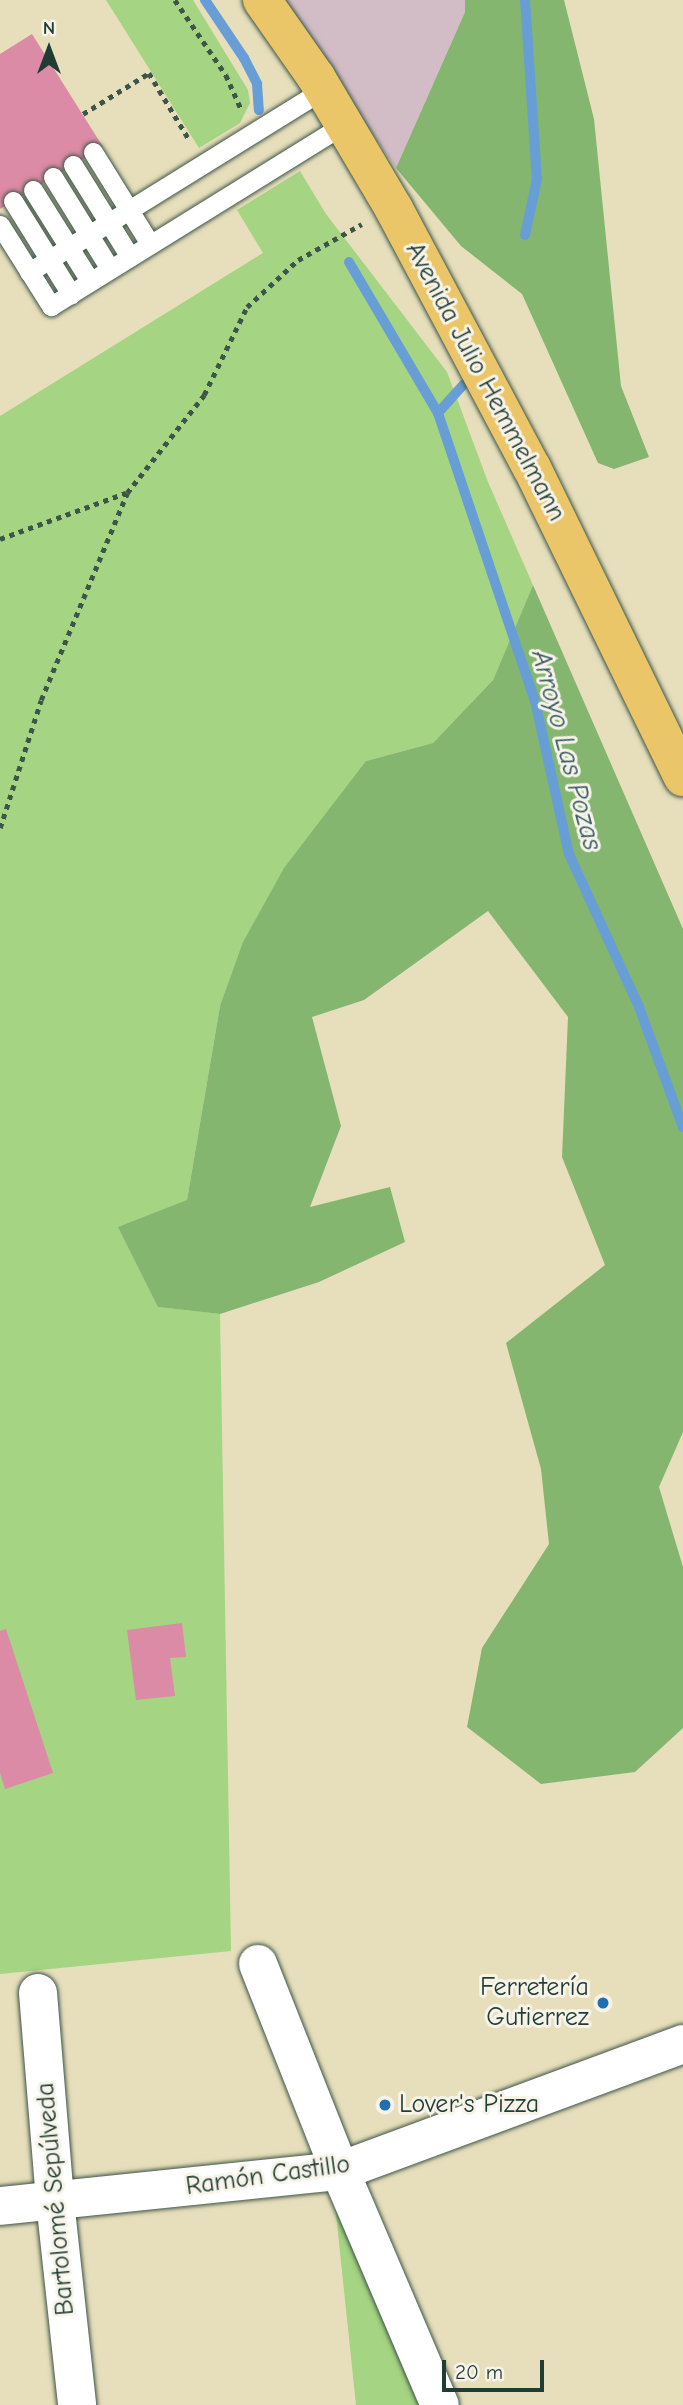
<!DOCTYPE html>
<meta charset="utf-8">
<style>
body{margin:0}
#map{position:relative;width:683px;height:2405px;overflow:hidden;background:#e7dfbb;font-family:"Comic Neue",sans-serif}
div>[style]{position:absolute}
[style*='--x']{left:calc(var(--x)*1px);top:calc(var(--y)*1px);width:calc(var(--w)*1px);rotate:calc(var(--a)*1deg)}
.industrial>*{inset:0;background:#d2bdc7}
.green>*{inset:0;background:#a5d482}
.forest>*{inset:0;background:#84b670}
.stream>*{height:10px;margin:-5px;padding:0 5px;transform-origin:5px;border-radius:5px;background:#679ed5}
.building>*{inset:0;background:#db8ba6}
.path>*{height:4.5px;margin-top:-2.25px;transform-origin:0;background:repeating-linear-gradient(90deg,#3d5548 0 5px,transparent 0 10px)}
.roads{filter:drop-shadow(0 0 2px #3d5548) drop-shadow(0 0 2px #3d5548)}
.service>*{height:19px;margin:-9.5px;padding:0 9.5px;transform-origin:9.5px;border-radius:9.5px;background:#fff}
.minor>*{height:38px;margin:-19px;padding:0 19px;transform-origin:19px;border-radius:19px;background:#fff}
.trunk>*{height:38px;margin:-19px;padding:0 19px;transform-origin:19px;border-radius:19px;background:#ebc669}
.dots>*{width:19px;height:19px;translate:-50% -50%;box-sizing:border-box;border:4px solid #f7f3e8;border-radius:50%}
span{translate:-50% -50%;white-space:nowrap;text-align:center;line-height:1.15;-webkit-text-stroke:6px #f7f3e8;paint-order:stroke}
.street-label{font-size:26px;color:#1f3d34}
.poi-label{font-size:26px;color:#1f3d34}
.right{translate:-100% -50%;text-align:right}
.left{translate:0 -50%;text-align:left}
.water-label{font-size:28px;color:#355a64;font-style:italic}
.north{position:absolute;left:14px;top:14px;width:70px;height:70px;-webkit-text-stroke:5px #f7f3e8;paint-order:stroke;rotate:0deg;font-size:19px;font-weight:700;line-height:28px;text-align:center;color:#1f3d34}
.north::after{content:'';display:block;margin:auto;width:24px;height:32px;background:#1f3d34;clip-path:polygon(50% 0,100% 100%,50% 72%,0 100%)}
.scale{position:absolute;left:442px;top:2360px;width:102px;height:32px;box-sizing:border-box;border:4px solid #1f3d34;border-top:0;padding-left:9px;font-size:21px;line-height:24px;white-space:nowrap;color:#1f3d34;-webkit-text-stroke:5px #f7f3e8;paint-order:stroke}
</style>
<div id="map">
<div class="industrial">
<div style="clip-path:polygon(280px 0,465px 0,465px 12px,396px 168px)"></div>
</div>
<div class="green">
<div style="clip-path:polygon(106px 0,193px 0,248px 90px,250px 103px,240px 123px,199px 148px)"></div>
<div style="clip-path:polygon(300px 171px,326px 214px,447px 372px,488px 482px,533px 585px,493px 680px,433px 743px,366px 761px,220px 1006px,187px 1200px,158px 1307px,220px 1314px,231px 1951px,0 1974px,0 416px,263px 253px,237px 210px)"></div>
<div style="clip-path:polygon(334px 2195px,421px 2405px,356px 2405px)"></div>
</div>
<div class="forest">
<div style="clip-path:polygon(465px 0,564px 0,594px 119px,621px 386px,649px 457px,614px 469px,598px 463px,522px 294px,461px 246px,396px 168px,465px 12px)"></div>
<div style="clip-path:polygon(533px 585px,683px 929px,683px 1432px,659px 1487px,683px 1567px,683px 1728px,635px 1772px,541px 1784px,467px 1727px,482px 1648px,549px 1544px,541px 1469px,506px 1343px,605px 1265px,562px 1157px,568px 1017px,488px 911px,364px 1000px,312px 1017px,341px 1126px,310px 1207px,390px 1187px,405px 1242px,319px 1282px,220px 1314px,158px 1307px,118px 1227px,187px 1200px,220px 1006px,243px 942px,284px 868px,366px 761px,433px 743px,493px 680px)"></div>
</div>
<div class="stream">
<div style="--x:205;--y:0;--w:70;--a:56.1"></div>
<div style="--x:244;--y:58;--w:29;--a:63"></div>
<div style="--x:257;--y:84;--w:26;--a:86"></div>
<div style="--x:525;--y:0;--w:179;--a:86.2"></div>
<div style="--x:537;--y:179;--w:57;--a:102.1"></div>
<div style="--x:349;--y:262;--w:175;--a:59.5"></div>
<div style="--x:464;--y:384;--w:39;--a:132"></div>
<div style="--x:438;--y:413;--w:304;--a:71.4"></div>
<div style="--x:535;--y:701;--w:157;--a:77.5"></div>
<div style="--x:569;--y:854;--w:168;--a:65.4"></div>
<div style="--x:639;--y:1007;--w:128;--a:69.9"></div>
</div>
<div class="building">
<div style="clip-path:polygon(32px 34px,103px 147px,0 209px,0 54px)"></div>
<div style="clip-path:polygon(182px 1623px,186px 1657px,170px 1658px,175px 1696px,136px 1700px,127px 1630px)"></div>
<div style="clip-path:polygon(6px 1629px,53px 1773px,5px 1789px,0 1773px,0 1631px)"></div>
</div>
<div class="path">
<div style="--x:175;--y:0;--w:91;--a:55.8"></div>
<div style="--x:226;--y:75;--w:39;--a:66"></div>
<div style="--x:83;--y:114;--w:78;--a:-31.8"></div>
<div style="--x:149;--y:73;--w:79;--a:58.9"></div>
<div style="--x:0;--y:539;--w:134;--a:-20.1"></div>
<div style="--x:0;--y:828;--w:134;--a:-72.2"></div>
<div style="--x:41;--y:700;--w:224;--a:-67.4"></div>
<div style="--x:127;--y:493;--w:125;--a:-51.8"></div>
<div style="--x:204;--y:395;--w:98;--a:-64"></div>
<div style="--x:247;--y:307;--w:69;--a:-42.7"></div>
<div style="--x:298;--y:260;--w:73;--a:-29.4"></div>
</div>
<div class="roads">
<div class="service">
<div style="--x:93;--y:152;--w:108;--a:58.2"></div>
<div style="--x:73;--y:165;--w:108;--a:58.2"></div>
<div style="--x:53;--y:177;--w:108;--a:58.2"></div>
<div style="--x:33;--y:190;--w:107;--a:57.9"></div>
<div style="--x:13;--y:201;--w:110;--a:58.1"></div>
<div style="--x:0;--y:225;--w:96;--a:57.8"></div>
<div style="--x:51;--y:306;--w:344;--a:-31.8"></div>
<div style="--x:29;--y:272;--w:346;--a:-31.8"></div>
</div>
<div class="minor">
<div style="--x:258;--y:1964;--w:223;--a:68.4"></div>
<div style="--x:340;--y:2171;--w:254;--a:66.9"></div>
<div style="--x:38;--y:1993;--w:209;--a:85.3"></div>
<div style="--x:55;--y:2201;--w:205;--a:83.8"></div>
<div style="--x:0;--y:2206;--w:342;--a:-5.9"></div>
<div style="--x:340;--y:2171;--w:366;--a:-20.3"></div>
</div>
<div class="trunk">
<div style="--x:262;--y:0;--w:94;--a:55"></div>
<div style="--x:316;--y:77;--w:153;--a:59.4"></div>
<div style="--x:394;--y:209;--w:293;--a:62"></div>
<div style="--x:532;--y:468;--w:344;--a:64"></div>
</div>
</div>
<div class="dots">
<div style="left:603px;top:2003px;background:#1f6fb2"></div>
<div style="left:385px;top:2105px;background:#1f6fb2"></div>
</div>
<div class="street-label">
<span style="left:485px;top:382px;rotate:62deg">Avenida Julio Hemmelmann</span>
<span style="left:268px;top:2176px;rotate:-8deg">Ramón Castillo</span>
<span style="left:56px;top:2199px;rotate:-95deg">Bartolomé Sepúlveda</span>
</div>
<div class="poi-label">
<span class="right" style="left:589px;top:2003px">Ferretería<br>Gutierrez</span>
<span class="left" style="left:399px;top:2105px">Lover's Pizza</span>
</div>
<div class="water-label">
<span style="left:567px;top:750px;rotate:75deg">Arroyo Las Pozas</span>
</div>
<div class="north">N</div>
<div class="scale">20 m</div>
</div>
